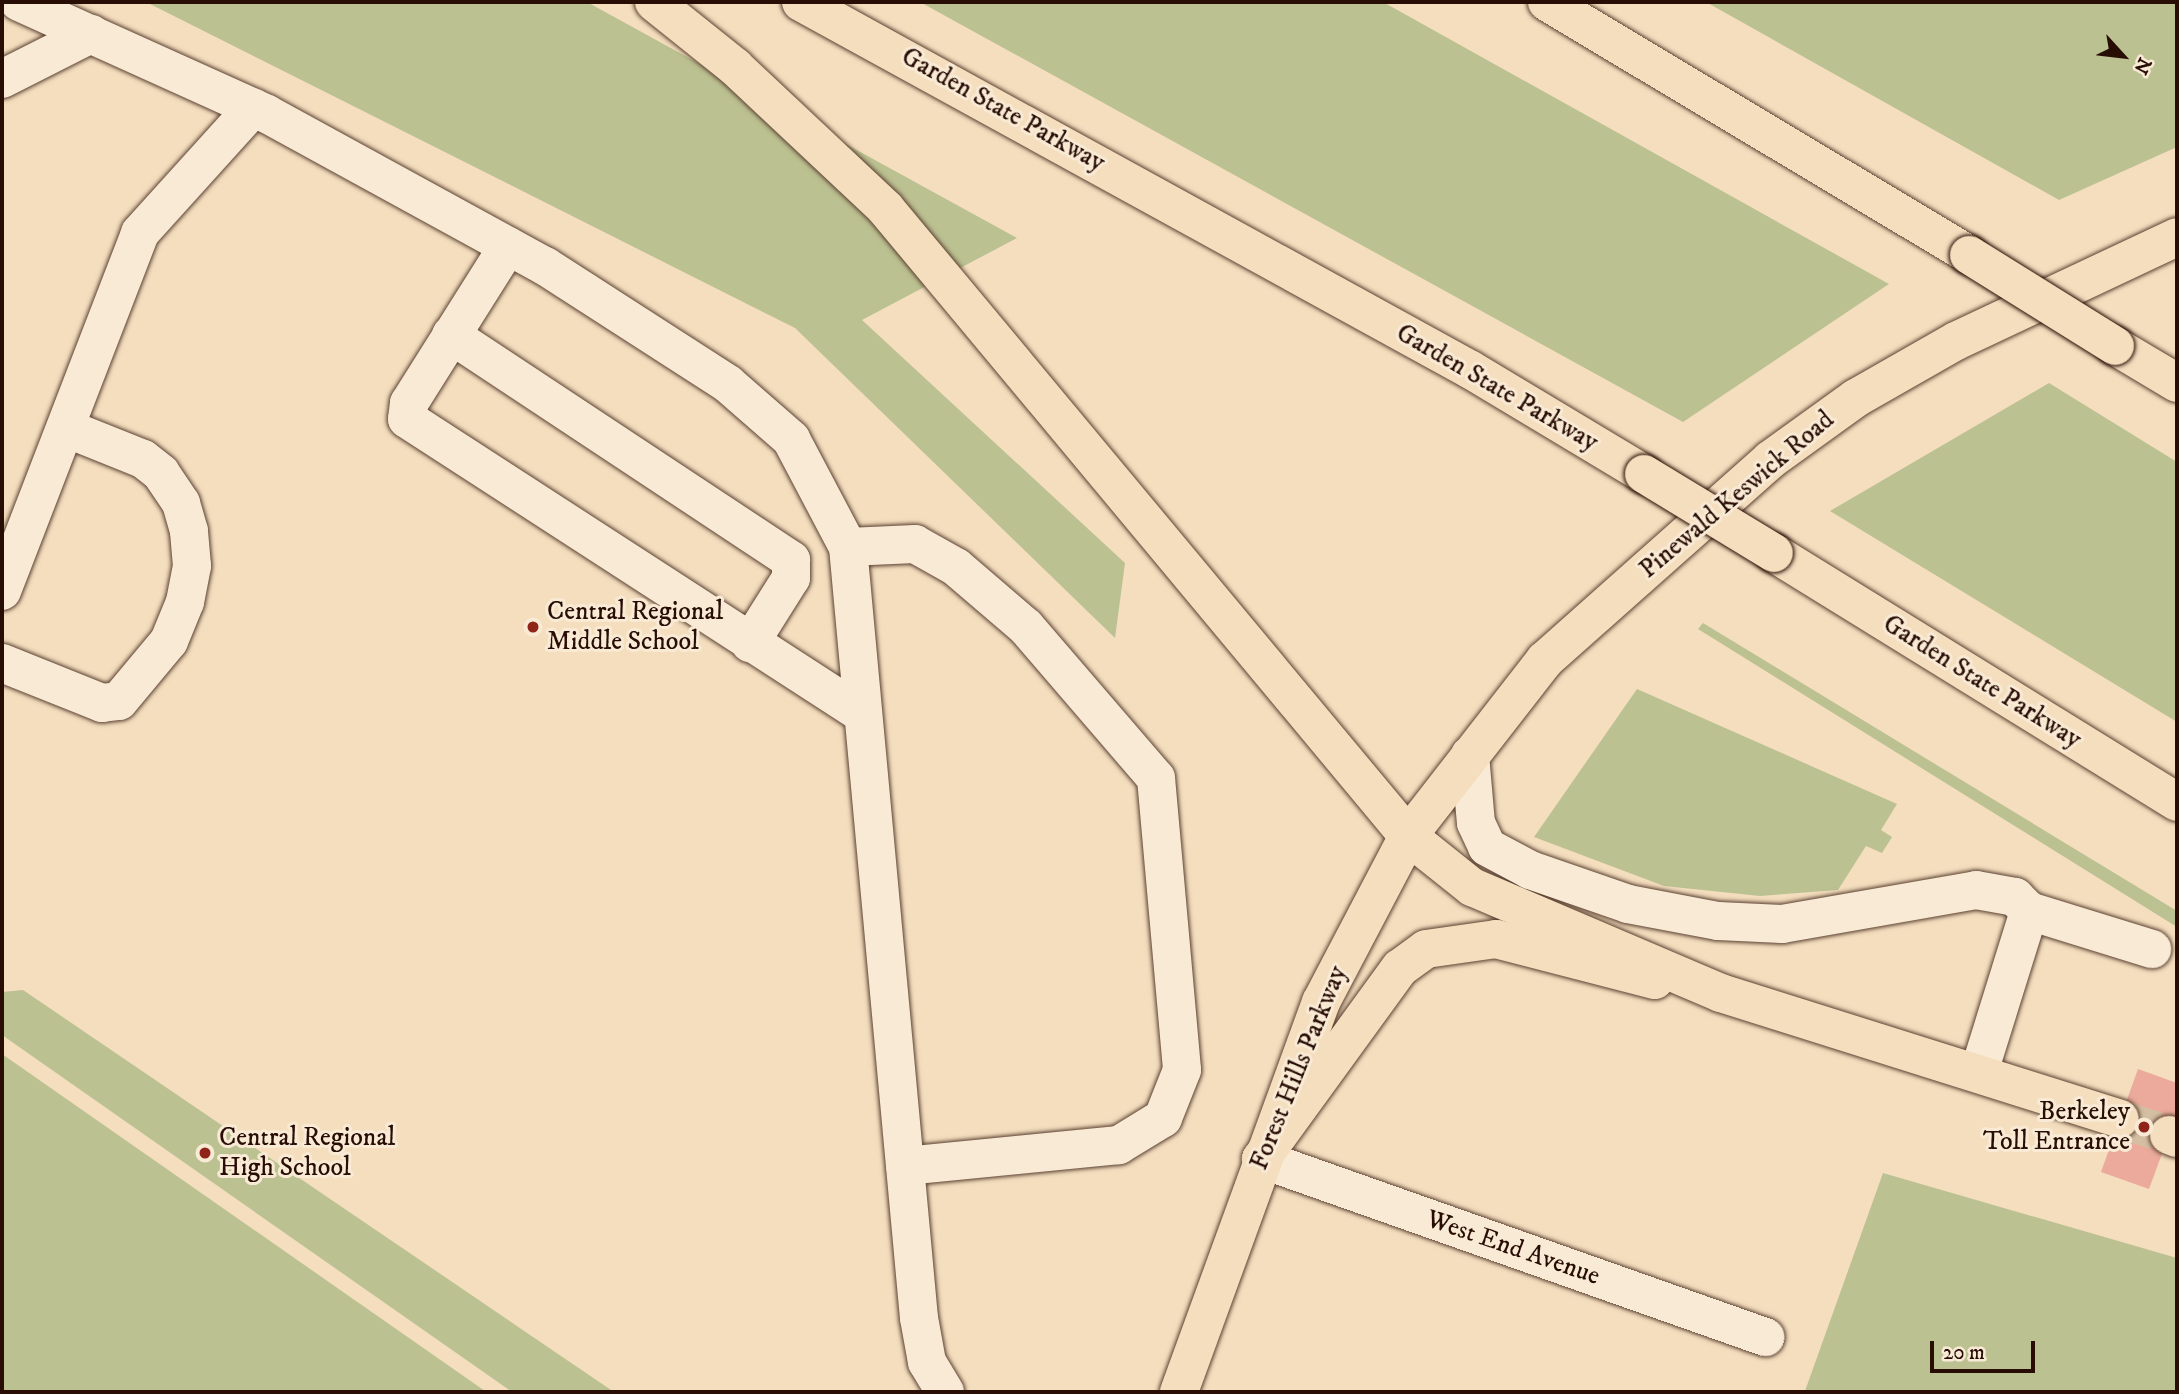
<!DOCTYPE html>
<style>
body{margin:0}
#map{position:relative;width:2179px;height:1394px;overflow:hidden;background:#f4debe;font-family:"IM FELL DW Pica",serif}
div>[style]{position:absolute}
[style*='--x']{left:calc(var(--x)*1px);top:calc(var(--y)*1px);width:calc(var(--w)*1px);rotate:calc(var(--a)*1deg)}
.green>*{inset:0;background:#bcc191}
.building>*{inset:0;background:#ebaa9b}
.highway-tunnel>*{height:38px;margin-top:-19px;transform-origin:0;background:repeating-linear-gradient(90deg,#d5bfa2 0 38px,transparent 0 57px)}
.roads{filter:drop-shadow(0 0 2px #5b4132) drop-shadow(0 0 2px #5b4132)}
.minor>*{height:38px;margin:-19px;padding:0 19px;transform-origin:19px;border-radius:19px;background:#f8ead5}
.major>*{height:38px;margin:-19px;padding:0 19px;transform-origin:19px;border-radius:19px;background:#f4debe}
.highway>*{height:38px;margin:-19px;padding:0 19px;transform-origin:19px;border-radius:19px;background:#f4debe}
.bridges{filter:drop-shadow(0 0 2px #280d04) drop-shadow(0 0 2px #280d04)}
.highway-bridge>*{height:38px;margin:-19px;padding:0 19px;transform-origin:19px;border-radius:19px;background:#f4debe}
.dots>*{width:19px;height:19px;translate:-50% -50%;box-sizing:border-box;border:4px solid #f8ead5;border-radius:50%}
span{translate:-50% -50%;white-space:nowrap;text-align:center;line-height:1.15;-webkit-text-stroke:6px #f8ead5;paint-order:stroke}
.street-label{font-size:26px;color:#280d04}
.poi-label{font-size:26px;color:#280d04}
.left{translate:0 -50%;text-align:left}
.right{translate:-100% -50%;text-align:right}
.frame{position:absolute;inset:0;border:4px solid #280d04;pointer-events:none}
.north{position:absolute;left:2088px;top:21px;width:70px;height:70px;-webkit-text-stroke:5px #f8ead5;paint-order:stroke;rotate:117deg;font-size:19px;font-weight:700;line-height:28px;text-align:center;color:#280d04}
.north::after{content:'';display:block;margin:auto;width:24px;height:32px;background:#280d04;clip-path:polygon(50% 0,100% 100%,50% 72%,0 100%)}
.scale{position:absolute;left:1930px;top:1341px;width:105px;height:32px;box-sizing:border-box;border:4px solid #280d04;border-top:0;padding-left:9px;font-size:21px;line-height:24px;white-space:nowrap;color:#280d04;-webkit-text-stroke:5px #f8ead5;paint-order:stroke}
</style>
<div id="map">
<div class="green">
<div style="clip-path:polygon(146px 2px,587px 2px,1017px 238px,862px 320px,1125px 563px,1115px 638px,795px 328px)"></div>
<div style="clip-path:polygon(920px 2px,1383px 2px,1889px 284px,1683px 422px)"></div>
<div style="clip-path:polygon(1706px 2px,2177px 2px,2177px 147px,2059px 200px)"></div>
<div style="clip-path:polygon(2049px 383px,2177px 462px,2177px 722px,1830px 511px)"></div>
<div style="clip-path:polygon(1703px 623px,2177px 911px,2177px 927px,1698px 629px)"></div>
<div style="clip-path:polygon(1637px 689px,1897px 804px,1881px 830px,1892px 837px,1882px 853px,1866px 846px,1838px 890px,1760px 896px,1664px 886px,1534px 837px)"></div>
<div style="clip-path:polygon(23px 990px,614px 1392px,512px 1392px,2px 1035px,2px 992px)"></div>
<div style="clip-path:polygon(2px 1054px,485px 1391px,485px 1392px,2px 1392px)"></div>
<div style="clip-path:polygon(1883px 1173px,2177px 1258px,2177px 1392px,1792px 1392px,1805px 1391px)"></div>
</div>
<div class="building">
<div style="clip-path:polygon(2138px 1069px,2177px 1083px,2177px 1113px,2149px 1189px,2101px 1172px)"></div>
</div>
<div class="highway-tunnel">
<div style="--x:2120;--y:1119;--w:52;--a:18.1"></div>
</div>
<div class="roads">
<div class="minor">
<div style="--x:19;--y:2;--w:272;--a:24.3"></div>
<div style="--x:267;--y:114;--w:317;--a:28.7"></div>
<div style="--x:545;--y:266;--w:218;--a:32.8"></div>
<div style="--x:728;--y:384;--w:84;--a:41.1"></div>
<div style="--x:791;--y:439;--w:122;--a:62.2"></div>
<div style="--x:848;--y:547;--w:774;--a:84.74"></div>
<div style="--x:919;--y:1318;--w:45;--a:79.7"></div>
<div style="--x:927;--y:1362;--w:35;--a:59"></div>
<div style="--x:2;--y:79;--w:100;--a:-26.8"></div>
<div style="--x:508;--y:246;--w:186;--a:122.2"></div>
<div style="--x:409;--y:403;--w:16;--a:97"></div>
<div style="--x:407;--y:419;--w:541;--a:32.93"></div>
<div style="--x:451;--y:335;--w:408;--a:33.5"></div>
<div style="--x:791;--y:560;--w:18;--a:90"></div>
<div style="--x:791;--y:578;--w:77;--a:122.2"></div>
<div style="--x:848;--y:547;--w:67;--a:-2.6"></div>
<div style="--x:915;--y:544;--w:47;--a:29.3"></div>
<div style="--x:956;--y:567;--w:92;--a:40.6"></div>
<div style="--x:1026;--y:627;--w:199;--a:49.3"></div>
<div style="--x:1156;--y:778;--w:293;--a:84.9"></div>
<div style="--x:1182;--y:1070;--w:52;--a:111.6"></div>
<div style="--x:1163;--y:1118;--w:52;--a:148.5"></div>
<div style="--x:1119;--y:1145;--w:215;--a:174.4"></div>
<div style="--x:2;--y:591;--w:384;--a:-68.9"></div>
<div style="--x:140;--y:233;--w:169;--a:-47.9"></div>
<div style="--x:2;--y:663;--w:108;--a:21.8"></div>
<div style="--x:102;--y:703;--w:17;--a:-7"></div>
<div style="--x:119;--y:701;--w:78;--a:-50.2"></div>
<div style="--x:169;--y:641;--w:42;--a:-67.7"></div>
<div style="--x:185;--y:602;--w:37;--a:-79"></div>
<div style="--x:192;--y:566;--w:35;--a:-95"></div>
<div style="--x:189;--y:531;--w:29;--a:-106"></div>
<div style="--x:181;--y:503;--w:36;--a:-124"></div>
<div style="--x:161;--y:473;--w:23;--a:-142"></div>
<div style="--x:143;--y:459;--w:83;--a:-158.1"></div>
<div style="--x:1470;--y:755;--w:68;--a:85"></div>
<div style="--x:1476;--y:823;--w:26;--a:65"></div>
<div style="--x:1487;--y:847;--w:49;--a:28.1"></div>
<div style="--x:1530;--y:870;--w:104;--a:19.1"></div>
<div style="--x:1628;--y:904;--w:92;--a:10.7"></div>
<div style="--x:1718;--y:921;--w:64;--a:2.7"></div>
<div style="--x:1782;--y:924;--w:197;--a:-9.9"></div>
<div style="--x:1976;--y:890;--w:40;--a:10"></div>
<div style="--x:2015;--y:897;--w:20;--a:45"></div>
<div style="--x:1979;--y:1072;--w:169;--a:-72.7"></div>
<div style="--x:2029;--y:911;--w:129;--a:17.2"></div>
<div style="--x:1261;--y:1159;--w:535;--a:19.45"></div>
</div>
<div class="major">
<div style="--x:1179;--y:1392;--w:415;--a:-70"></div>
<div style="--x:1321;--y:1002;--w:187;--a:-62.3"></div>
<div style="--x:1408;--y:836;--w:223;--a:-52.1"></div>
<div style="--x:1545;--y:660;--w:301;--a:-41.6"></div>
<div style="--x:1770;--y:460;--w:106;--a:-35.8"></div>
<div style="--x:1856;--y:398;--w:115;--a:-29.7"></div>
<div style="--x:1956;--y:341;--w:244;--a:-25.2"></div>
</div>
<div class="highway">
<div style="--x:654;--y:2;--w:104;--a:38.7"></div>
<div style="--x:735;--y:67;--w:206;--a:43.2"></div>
<div style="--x:885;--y:208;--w:817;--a:50.21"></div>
<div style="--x:1408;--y:836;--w:82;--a:38.6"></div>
<div style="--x:1472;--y:887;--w:271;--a:23.1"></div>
<div style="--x:1721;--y:993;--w:418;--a:17.5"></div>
<div style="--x:801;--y:2;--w:764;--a:28.78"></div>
<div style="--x:1471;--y:370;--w:202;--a:31"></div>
<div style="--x:1547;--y:2;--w:492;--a:30.9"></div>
<div style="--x:2115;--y:346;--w:72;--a:30.8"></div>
<div style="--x:1774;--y:553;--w:474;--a:31.7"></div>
<div style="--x:2169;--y:1135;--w:9;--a:21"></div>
<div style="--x:1261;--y:1159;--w:236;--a:-54"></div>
<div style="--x:1400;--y:968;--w:32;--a:-36"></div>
<div style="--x:1426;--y:949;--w:71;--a:-8.1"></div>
<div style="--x:1496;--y:939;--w:164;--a:14.5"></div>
</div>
</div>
<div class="bridges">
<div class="highway-bridge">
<div style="--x:1969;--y:255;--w:172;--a:31.9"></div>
<div style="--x:1644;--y:474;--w:152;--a:31.3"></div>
</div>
</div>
<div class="dots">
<div style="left:533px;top:627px;background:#8f2418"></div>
<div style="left:2144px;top:1127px;background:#8f2418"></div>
<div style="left:205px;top:1153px;background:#8f2418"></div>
</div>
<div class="street-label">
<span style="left:1003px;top:110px;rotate:29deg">Garden State Parkway</span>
<span style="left:1497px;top:388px;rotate:30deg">Garden State Parkway</span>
<span style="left:1737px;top:495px;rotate:-40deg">Pinewald Keswick Road</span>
<span style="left:1982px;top:682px;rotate:32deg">Garden State Parkway</span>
<span style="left:1299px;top:1068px;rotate:-68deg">Forest Hills Parkway</span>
<span style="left:1513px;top:1248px;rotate:19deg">West End Avenue</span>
</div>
<div class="poi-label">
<span class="left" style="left:547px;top:627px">Central Regional<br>Middle School</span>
<span class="right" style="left:2130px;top:1127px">Berkeley<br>Toll Entrance</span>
<span class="left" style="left:219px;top:1153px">Central Regional<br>High School</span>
</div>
<div class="frame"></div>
<div class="north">N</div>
<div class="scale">20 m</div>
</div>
